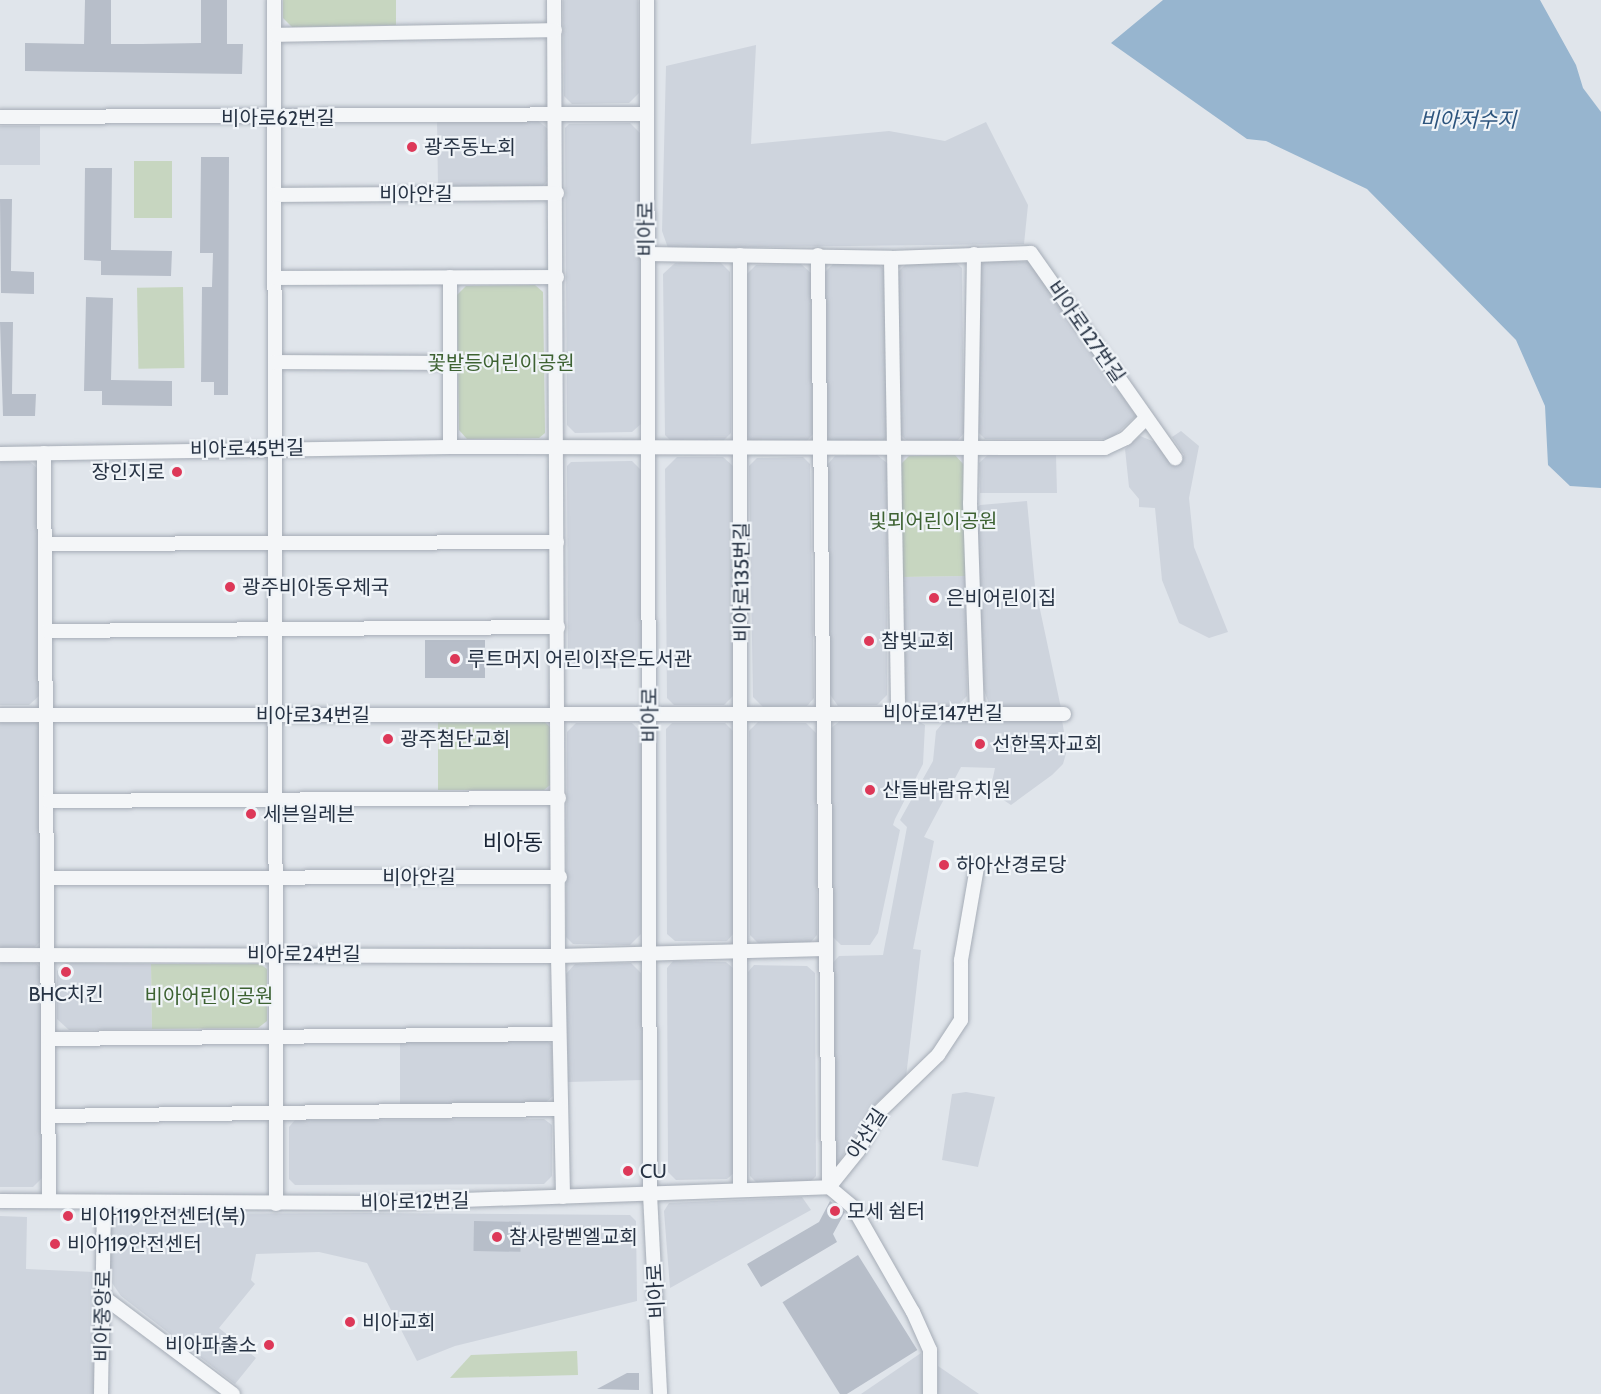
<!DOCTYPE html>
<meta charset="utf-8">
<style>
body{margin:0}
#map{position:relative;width:1601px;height:1394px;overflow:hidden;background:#e0e5eb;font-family:Cabin,"Noto Sans KR",sans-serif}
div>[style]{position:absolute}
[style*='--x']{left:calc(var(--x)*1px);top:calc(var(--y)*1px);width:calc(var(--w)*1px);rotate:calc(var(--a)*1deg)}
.built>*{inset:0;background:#ced4dd;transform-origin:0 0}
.green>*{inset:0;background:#c7d6c0;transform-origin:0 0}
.water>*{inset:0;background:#97b5cf}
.building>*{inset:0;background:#b7bec9;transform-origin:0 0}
.roads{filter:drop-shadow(0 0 2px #a5acb6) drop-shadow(0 0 2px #a5acb6)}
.street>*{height:14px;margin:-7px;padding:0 7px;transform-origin:7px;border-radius:7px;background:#f4f6f8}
.dots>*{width:16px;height:16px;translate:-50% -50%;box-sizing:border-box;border:3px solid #f0f4f8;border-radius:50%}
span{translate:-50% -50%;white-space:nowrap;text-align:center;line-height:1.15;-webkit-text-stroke:4.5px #f0f4f8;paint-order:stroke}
.street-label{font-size:20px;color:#273344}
.poi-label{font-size:20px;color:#273344}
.left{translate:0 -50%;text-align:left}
.right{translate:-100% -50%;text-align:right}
.park-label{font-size:20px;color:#3d6232}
.water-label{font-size:21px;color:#2c547d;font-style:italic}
.quarter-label{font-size:22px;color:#192435}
</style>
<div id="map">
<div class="built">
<div style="clip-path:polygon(563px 0,638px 0,639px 93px,629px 103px,572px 104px,564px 96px)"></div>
<div style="clip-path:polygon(756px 45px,751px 144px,889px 131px,945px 141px,986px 122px,1028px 205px,1024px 244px,668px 248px,662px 231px,666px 66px)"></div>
<div style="clip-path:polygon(536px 119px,549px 130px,550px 178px,541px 188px,438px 188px,437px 120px)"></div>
<div style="clip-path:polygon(630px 123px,640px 133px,642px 423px,632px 432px,575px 433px,567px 425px,565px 128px,569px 124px)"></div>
<div style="left:0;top:126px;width:40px;height:39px"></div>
<div style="clip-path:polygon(987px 260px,1032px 262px,1136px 416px,1111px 439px,985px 439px,978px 432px,980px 265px)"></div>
<div style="clip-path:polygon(909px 261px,954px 261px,962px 268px,964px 433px,958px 440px,906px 440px,900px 434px,897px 273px)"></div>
<div style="clip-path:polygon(720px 262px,730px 272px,731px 433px,723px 441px,672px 442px,665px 435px,663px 274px,675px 263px)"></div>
<div style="clip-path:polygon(801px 264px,811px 273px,813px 434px,805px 443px,753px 443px,747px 437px,745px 276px,756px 265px)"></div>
<div style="clip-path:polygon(833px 264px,878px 264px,886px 271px,888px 436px,882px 442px,830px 443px,824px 437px,821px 276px)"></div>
<div style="clip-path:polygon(1181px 431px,1199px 446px,1189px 498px,1194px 547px,1228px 632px,1209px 638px,1179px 623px,1162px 580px,1155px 508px,1139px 507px,1139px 499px,1129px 487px,1125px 449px,1140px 436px,1155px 442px,1171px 464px,1184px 455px,1172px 437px)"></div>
<div style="clip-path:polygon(989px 454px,1056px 455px,1057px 493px,980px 493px,979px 463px)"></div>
<div style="clip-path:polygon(877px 455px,887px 463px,887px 695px,877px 705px,838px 706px,829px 693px,827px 465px,835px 456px)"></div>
<div style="clip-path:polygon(677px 457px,723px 457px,733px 466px,735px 694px,724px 705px,674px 705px,667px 698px,665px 469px)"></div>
<div style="clip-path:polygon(803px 457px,810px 464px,814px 698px,807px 706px,763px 707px,753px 697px,749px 466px,757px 458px)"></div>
<div style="clip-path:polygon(632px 461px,642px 471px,643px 668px,568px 669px,567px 466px,571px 462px)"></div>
<div style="clip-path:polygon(0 462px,30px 462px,39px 470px,39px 696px,29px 705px,0 705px)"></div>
<div style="clip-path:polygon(1027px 501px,1035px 586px,1061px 708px,991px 709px,984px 690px,975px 509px,980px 505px)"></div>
<div style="clip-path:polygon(966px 576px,967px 696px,957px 706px,912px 707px,903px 697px,902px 577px)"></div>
<div style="clip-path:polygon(947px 718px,1062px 720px,1067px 750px,1063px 764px,1052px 775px,1011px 805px,990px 791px,995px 768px,961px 767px,924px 837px,934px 841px,913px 949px,921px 950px,906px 1077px,876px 1103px,835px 1168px,831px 965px,839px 956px,883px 955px,907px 827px,900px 820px,933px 761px,936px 731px)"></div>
<div style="clip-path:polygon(841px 720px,916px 720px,925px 725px,923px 764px,895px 819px,893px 825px,900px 830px,878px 933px,870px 945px,841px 945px,831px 935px,830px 729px)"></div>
<div style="clip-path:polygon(758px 722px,806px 723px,816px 733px,817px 935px,808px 945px,760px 945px,750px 935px,749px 731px)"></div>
<div style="clip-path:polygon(0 723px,37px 723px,43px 728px,44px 938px,35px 947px,0 947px)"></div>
<div style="clip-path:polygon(576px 723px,632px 723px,642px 733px,641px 934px,630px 945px,573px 944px,566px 937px,567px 732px)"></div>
<div style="clip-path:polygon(672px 723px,725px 723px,733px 731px,734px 933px,727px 941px,675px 941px,667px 934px,666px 729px)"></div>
<div style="clip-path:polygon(673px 961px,726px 962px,734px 969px,735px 1172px,727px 1179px,676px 1180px,668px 1172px,667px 968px)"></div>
<div style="clip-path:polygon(0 963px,36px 963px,42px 969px,42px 1178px,33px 1187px,0 1187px)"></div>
<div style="clip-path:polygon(66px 963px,151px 964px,152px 1029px,69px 1030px,57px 1019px,57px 971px)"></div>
<div style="clip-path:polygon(631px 963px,641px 973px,643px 1080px,568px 1082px,566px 974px,575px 964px)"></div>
<div style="clip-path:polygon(754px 965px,807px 966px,815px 973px,816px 1176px,809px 1183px,758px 1184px,750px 1176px,748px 972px)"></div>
<div style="clip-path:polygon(544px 1038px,552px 1045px,553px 1096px,545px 1103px,400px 1104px,400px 1039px)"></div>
<div style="clip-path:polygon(966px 1092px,995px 1097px,978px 1167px,942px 1160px,952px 1094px)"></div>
<div style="clip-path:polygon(544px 1119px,552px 1125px,552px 1176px,544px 1184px,295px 1185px,289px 1179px,289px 1127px,295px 1120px)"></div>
<div style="clip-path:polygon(802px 1197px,811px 1210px,670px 1288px,664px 1211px,669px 1203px)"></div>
<div style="clip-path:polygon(363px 1213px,630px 1215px,636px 1221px,637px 1301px,455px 1346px,417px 1361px,367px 1263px,319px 1252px,256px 1254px,251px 1280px,255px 1284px,219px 1328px,256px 1358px,235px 1384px,121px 1296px,110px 1280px,111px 1224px,118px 1214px)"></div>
<div style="clip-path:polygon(0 1216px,27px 1217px,26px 1269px,94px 1272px,94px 1394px,0 1394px)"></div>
<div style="clip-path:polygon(921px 1353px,923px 1394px,861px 1394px)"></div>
<div style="clip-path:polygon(938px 1366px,979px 1394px,938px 1394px)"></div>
</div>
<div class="green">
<div style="clip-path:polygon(283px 0,396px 0,396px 25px,292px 27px,283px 18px)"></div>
<div style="left:134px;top:161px;width:38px;height:57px"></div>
<div style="clip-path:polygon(535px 285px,543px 292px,545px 433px,539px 438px,467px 439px,459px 430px,457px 295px,466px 286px)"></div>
<div style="left:183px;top:287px;width:81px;height:46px;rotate:89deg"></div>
<div style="clip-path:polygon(955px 455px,964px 465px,966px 576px,902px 577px,900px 465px,909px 456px)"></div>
<div style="clip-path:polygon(438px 721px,544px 721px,554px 731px,554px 782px,544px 790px,438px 790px)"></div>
<div style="clip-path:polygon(151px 964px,260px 964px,267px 969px,267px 1021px,258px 1028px,152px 1029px)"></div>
<div style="clip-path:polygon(577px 1351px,578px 1375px,450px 1378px,471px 1355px)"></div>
</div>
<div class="water">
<div style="clip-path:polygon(1163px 0,1540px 0,1576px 65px,1583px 88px,1601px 112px,1601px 488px,1570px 486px,1548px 465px,1545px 406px,1516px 340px,1367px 189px,1266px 141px,1247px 139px,1111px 43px)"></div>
</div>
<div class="building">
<div style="clip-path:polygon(85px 0,111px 0,111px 44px,142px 44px,201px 43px,201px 0,227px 0,227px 44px,243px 44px,242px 74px,25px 71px,25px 43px,84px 44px)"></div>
<div style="clip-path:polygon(201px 157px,229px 157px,228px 395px,214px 395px,214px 382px,201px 382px,202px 287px,212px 287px,213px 253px,200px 253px)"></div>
<div style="clip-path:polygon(85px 168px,112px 168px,111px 250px,172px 251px,171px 276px,101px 275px,101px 261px,84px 260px)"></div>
<div style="clip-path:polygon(0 199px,12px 199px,11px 271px,34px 272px,34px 294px,1px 293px)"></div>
<div style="clip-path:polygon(86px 297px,113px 298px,111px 380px,172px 381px,172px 406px,102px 405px,102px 391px,84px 391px)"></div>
<div style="clip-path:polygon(0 322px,13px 322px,12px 394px,36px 394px,35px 416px,3px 416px)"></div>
<div style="left:425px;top:640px;width:60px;height:38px"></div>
<div style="clip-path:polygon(830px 1201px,845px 1212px,833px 1234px,837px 1242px,761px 1287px,747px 1264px,819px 1222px)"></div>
<div style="left:474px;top:1221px;width:47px;height:30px;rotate:1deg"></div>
<div style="left:858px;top:1255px;width:112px;height:89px;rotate:58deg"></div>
<div style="clip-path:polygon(627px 1373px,639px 1373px,639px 1390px,597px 1389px)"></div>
</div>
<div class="roads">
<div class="street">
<div style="--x:274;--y:0;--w:1204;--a:89.9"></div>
<div style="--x:554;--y:0;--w:956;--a:89.76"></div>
<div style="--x:558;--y:956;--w:241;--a:88.8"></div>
<div style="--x:647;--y:0;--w:1194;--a:89.86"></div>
<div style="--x:650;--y:1194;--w:200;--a:87.1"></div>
<div style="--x:274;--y:35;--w:281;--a:-1"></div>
<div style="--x:0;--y:117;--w:647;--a:-0.27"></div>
<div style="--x:275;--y:195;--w:282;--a:-0.4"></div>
<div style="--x:646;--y:254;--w:245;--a:0.9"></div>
<div style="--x:891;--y:258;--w:140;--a:-2"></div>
<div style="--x:1031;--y:253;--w:251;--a:54.9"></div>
<div style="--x:974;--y:254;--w:249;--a:90.9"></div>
<div style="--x:970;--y:503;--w:210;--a:88.1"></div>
<div style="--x:740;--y:255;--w:934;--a:90"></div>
<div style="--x:818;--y:255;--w:932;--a:89.32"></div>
<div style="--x:891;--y:258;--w:455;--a:89.1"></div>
<div style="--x:450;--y:277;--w:170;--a:90"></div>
<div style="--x:275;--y:278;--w:282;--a:-0.2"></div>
<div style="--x:275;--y:362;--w:175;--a:0.3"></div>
<div style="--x:44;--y:453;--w:748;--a:89.62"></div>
<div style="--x:0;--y:454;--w:450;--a:-0.9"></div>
<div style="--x:450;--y:447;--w:655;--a:0.09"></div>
<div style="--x:1105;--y:448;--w:23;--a:-25"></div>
<div style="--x:1126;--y:438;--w:28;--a:-45"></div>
<div style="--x:47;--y:544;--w:510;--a:-0.22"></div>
<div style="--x:47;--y:631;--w:511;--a:-0.45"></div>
<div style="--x:0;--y:715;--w:1064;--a:-0.05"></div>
<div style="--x:49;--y:801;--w:510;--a:-0.34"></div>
<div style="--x:48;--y:878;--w:512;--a:-0.11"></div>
<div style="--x:0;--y:955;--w:558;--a:0.1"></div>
<div style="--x:558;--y:956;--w:267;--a:-1.5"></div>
<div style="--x:49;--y:1039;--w:509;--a:-0.56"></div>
<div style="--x:49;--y:1116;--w:511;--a:-0.78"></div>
<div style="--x:829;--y:1187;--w:46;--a:-51.1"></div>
<div style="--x:858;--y:1151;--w:44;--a:-61.7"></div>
<div style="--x:879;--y:1112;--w:82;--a:-44"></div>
<div style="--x:938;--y:1055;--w:42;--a:-56.7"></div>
<div style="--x:961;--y:1020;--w:60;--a:-90"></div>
<div style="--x:961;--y:960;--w:94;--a:-80.2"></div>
<div style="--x:829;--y:1187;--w:31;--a:40"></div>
<div style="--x:853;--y:1207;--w:121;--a:60.3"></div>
<div style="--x:913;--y:1312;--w:42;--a:65.9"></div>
<div style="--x:930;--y:1350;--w:44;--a:90"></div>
<div style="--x:0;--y:1201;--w:377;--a:0.3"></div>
<div style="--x:377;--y:1203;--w:452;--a:-2"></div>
<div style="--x:105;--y:1298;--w:160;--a:36.9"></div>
<div style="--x:101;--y:1394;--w:192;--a:-89.1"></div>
</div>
</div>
<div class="dots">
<div style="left:412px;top:147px;background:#dd3858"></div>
<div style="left:177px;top:472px;background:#dd3858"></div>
<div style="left:230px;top:587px;background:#dd3858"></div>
<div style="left:934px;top:598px;background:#dd3858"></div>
<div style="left:869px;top:641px;background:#dd3858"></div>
<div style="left:455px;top:659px;background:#dd3858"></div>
<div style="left:388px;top:739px;background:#dd3858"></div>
<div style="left:980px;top:744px;background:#dd3858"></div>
<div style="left:870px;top:790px;background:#dd3858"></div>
<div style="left:251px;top:814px;background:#dd3858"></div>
<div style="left:944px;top:865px;background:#dd3858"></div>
<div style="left:66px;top:972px;background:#dd3858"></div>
<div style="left:628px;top:1171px;background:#dd3858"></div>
<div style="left:835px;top:1211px;background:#dd3858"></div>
<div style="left:68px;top:1216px;background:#dd3858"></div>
<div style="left:497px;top:1237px;background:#dd3858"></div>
<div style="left:55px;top:1244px;background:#dd3858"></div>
<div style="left:350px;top:1322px;background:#dd3858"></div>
<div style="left:269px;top:1345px;background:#dd3858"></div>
</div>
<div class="street-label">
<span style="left:278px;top:118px">비아로62번길</span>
<span style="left:416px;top:194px">비아안길</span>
<span style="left:646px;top:229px;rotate:-90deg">비아로</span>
<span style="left:1086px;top:332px;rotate:55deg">비아로127번길</span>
<span style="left:247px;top:449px;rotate:-1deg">비아로45번길</span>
<span style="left:742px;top:582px;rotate:-90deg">비아로135번길</span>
<span style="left:943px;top:713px">비아로147번길</span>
<span style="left:313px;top:715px">비아로34번길</span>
<span style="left:650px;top:715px;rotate:-90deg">비아로</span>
<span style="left:419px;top:877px">비아안길</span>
<span style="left:304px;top:954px">비아로24번길</span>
<span style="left:867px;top:1134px;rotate:-57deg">아산길</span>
<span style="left:415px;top:1202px;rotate:-1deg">비아로12번길</span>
<span style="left:656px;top:1291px;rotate:-93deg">비아로</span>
<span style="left:103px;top:1316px;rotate:-89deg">비아중앙로</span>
</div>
<div class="poi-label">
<span class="left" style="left:424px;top:147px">광주동노회</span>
<span class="right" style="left:165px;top:472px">장인지로</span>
<span class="left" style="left:242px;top:587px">광주비아동우체국</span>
<span class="left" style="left:946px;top:598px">은비어린이집</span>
<span class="left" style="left:881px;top:641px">참빛교회</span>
<span class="left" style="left:467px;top:659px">루트머지 어린이작은도서관</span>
<span class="left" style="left:400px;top:739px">광주첨단교회</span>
<span class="left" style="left:992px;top:744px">선한목자교회</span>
<span class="left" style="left:882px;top:790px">산들바람유치원</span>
<span class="left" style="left:263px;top:814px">세븐일레븐</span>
<span class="left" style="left:956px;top:865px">하아산경로당</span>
<span style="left:66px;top:994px">BHC치킨</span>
<span class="left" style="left:640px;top:1171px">CU</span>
<span class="left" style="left:847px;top:1211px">모세 쉼터</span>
<span class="left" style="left:80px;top:1216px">비아119안전센터(북)</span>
<span class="left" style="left:509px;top:1237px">참사랑벧엘교회</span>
<span class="left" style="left:67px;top:1244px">비아119안전센터</span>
<span class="left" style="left:362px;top:1322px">비아교회</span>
<span class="right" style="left:257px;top:1345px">비아파출소</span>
</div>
<div class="park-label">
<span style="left:501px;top:363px">꽃밭등어린이공원</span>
<span style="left:933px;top:521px">빛뫼어린이공원</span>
<span style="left:209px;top:996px">비아어린이공원</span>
</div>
<div class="water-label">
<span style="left:1468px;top:120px">비아저수지</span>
</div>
<div class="quarter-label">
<span style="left:513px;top:843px">비아동</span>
</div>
</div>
